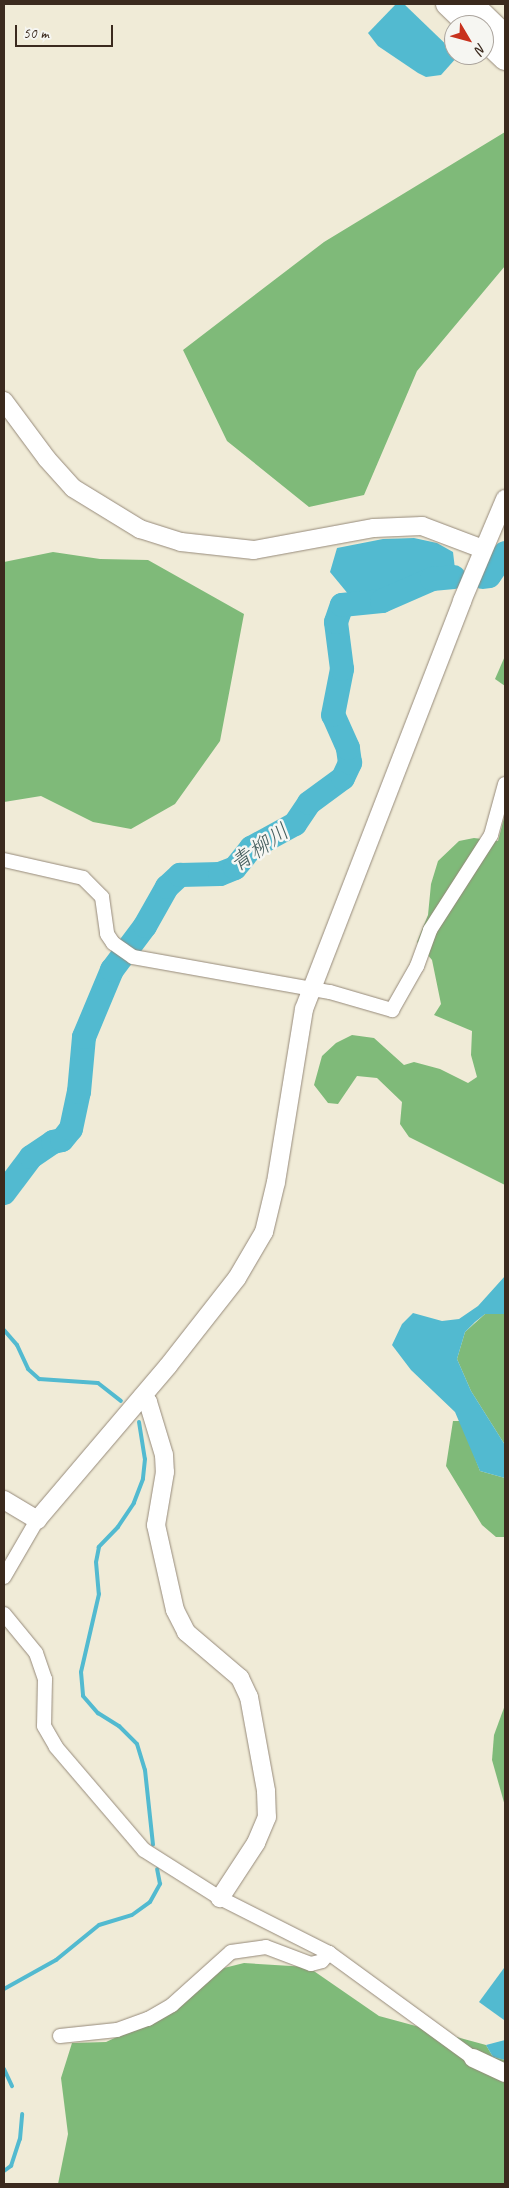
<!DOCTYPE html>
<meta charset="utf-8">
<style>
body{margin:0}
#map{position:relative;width:509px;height:2188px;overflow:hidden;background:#f0ebd7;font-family:Caveat,"Klee One",sans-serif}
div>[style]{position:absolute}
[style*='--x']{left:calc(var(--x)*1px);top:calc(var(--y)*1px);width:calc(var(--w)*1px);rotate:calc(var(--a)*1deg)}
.forest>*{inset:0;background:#7fba79}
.water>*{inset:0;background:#52bad0}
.stream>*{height:4px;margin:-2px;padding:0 2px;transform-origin:2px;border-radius:2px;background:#52bad0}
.river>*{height:24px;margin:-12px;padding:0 12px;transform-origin:12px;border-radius:12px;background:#52bad0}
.roads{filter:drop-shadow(0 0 1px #968a7a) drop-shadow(0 0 1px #968a7a)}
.minor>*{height:14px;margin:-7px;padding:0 7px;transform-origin:7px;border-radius:7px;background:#fff}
.tertiary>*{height:18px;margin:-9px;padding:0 9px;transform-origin:9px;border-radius:9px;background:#fff}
.primary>*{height:22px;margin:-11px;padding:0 11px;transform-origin:11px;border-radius:11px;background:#fff}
span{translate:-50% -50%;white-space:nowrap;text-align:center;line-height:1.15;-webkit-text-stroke:5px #f6f6f2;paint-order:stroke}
.water-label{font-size:22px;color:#435c5c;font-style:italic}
.frame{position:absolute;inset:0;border:5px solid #3b2a1e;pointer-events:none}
.north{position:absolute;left:444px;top:15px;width:50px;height:50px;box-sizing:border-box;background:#f6f6f2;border:1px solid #aba49d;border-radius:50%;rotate:127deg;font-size:14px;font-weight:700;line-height:20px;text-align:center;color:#3b2a1e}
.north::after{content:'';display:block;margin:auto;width:18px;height:22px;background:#c8321e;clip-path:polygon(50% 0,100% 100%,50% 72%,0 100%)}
.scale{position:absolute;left:15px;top:25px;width:98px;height:22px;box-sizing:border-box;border:2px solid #3b2a1e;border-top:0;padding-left:6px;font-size:15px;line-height:18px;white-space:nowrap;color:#3b2a1e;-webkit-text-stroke:4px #f6f6f2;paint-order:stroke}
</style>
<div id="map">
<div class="forest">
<div style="clip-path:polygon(505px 132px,505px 266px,417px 371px,364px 495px,309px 507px,227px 441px,183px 350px,324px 242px)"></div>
<div style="clip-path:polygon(53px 552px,100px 559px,148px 560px,244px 614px,220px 741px,175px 804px,131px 829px,93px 822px,41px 796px,4px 802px,4px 562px)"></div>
<div style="clip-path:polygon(505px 656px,505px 686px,495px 679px)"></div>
<div style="clip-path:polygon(504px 818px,505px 819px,505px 1185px,409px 1137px,400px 1124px,402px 1102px,377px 1078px,357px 1076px,338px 1104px,328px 1103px,314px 1085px,322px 1056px,336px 1043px,352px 1035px,374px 1038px,404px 1065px,414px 1062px,440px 1069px,468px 1083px,477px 1077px,471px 1055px,472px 1031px,434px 1015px,441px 1004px,432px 960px,417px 942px,428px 915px,431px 884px,438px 861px,459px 841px,474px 838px,498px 841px)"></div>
<div style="clip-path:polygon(485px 1314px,505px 1314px,505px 1445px,471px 1391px,457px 1359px,465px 1332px)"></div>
<div style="clip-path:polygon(453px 1421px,461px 1421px,480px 1471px,505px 1478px,505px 1537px,496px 1537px,482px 1525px,446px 1466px)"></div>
<div style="clip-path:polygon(505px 1705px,505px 1806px,492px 1760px,494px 1735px)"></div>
<div style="clip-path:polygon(244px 1963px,308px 1967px,379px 2016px,486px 2045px,493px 2057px,505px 2060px,505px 2184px,58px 2184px,68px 2134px,61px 2078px,72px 2043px,106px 2042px,173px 2011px,216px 1970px)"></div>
</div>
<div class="water">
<div style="clip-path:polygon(396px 4px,404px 4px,458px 56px,441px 75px,426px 77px,418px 73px,378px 46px,368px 33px)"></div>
<div style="clip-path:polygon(414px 538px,437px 543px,453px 552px,455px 569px,429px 572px,376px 594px,349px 595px,330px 572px,337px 548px,383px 539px)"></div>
<div style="clip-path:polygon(505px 1276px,505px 1314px,485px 1314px,475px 1322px,465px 1332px,457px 1359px,471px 1391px,505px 1445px,505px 1478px,480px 1471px,455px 1412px,411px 1370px,392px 1345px,402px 1324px,413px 1313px,442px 1321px,459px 1319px,478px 1306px)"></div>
<div style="clip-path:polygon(504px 1968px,505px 1969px,504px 2020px,479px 2002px)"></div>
<div style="clip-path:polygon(505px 2040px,505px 2060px,493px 2057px,486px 2045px)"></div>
</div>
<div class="stream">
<div style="--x:4;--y:1330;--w:20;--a:49"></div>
<div style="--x:17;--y:1345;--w:26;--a:65"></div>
<div style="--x:28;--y:1369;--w:15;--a:42"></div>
<div style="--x:39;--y:1379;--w:59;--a:3.9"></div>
<div style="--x:98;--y:1383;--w:29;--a:38"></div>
<div style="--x:139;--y:1422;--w:37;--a:81"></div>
<div style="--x:145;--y:1459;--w:20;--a:96"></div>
<div style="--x:143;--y:1479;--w:26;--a:111"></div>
<div style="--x:134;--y:1503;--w:29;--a:124"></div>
<div style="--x:118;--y:1527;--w:28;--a:134"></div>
<div style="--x:99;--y:1547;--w:15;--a:101"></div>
<div style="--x:96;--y:1562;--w:32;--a:85"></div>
<div style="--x:99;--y:1594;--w:80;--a:103"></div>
<div style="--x:81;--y:1672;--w:24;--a:85"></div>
<div style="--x:83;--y:1696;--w:23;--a:49"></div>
<div style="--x:98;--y:1713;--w:25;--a:32"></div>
<div style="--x:119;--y:1726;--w:25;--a:45"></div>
<div style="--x:137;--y:1744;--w:27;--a:73"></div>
<div style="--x:145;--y:1770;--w:75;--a:83.9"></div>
<div style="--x:4;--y:1989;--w:60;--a:-29.1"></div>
<div style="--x:56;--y:1960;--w:55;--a:-39.1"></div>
<div style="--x:99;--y:1925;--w:34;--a:-17"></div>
<div style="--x:132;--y:1915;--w:22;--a:-36"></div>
<div style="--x:150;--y:1902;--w:21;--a:-61"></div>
<div style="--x:160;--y:1884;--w:15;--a:-101"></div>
<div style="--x:4;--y:2069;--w:19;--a:65"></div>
<div style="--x:4;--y:2171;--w:9;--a:-36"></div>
<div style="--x:11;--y:2166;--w:28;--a:-72"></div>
<div style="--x:20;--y:2139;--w:25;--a:-85"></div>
</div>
<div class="river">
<div style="--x:483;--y:577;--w:6;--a:-9"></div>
<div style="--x:489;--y:576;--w:28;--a:-55"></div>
<div style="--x:4;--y:1193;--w:45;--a:-53.1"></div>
<div style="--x:31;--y:1157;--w:27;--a:-34"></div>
<div style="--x:53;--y:1142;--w:9;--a:-13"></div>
<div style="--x:62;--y:1140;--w:14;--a:-51"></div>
<div style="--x:71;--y:1129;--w:38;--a:-78"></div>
<div style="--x:79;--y:1092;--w:55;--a:-84.8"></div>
<div style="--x:84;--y:1037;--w:73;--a:-67.3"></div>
<div style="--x:112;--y:970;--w:55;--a:-53.1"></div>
<div style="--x:145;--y:926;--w:45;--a:-60.6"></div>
<div style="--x:167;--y:887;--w:18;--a:-43"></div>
<div style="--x:180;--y:875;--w:40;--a:-1.4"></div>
<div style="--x:220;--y:874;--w:16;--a:-22"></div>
<div style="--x:235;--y:868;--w:26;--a:-51"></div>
<div style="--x:251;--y:848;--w:50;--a:-28.6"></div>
<div style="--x:295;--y:824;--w:25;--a:-56"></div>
<div style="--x:309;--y:803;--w:42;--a:-36.3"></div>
<div style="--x:343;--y:778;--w:17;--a:-65"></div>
<div style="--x:350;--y:763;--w:15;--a:-98"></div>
<div style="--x:348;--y:748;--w:36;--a:-114"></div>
<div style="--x:333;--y:715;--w:47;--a:-78.9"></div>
<div style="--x:342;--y:669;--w:47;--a:-97.3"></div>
<div style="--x:336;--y:622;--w:18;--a:-71"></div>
<div style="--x:342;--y:605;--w:40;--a:-5.7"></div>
<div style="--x:382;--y:601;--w:55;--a:-23.7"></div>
<div style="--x:432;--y:579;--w:22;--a:-5"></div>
</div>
<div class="roads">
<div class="minor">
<div style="--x:4;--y:860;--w:81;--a:12.8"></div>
<div style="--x:83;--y:878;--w:27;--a:45"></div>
<div style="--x:102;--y:897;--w:37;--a:82"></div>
<div style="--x:107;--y:934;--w:11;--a:56"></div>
<div style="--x:113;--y:943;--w:24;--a:35"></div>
<div style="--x:133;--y:957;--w:200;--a:10.1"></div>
<div style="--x:330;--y:992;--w:65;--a:16.2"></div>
<div style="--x:392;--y:1010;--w:51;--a:-60.4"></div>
<div style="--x:417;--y:966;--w:38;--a:-70"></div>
<div style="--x:430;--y:930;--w:113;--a:-57.3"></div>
<div style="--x:491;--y:835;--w:53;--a:-74.6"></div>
<div style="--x:4;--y:1577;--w:66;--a:-59.9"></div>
<div style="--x:4;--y:1614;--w:50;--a:50.6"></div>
<div style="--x:36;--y:1653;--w:28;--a:71"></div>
<div style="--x:45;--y:1679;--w:47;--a:91.2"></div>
<div style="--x:44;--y:1726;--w:24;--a:60"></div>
<div style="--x:56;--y:1747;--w:135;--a:49.5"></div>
<div style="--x:144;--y:1850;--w:90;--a:32.3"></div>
<div style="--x:220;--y:1898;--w:122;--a:26.8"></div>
<div style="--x:329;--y:1953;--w:178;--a:36.1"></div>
<div style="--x:60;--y:2036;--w:57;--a:-6"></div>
<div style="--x:117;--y:2030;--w:33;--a:-20"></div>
<div style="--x:148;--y:2019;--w:28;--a:-30"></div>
<div style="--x:172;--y:2005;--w:79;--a:-41.9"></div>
<div style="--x:231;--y:1952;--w:35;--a:-8"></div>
<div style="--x:266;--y:1947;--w:48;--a:20.7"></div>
<div style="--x:311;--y:1964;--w:11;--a:-15"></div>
<div style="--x:322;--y:1961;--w:11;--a:-49"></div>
</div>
<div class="tertiary">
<div style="--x:4;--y:401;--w:72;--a:53.4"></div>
<div style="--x:47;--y:459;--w:39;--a:48"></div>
<div style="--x:73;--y:488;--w:79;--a:31.5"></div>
<div style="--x:140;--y:529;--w:43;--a:17.6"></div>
<div style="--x:181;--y:542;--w:73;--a:6.3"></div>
<div style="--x:254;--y:550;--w:122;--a:-10.4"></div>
<div style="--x:374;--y:528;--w:48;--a:-2.4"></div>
<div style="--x:422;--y:526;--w:65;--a:20.7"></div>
<div style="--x:142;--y:1397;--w:8;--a:40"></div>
<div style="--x:148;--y:1402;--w:55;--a:73.2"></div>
<div style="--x:164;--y:1455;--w:17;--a:87"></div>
<div style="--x:165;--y:1472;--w:54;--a:99.6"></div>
<div style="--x:156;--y:1525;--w:87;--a:77.4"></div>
<div style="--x:175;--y:1610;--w:25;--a:63"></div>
<div style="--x:186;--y:1632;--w:71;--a:40.4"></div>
<div style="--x:240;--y:1678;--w:21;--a:65"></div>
<div style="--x:249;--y:1697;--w:96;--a:79.7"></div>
<div style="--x:266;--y:1791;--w:26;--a:88"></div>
<div style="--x:267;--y:1817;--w:28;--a:113"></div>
<div style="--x:256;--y:1843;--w:66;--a:123.2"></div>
<div style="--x:4;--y:1500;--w:39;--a:31"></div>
<div style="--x:37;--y:1520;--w:202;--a:-49.6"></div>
<div style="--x:168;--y:1366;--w:112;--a:-51.9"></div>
<div style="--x:237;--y:1278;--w:53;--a:-59.6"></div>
<div style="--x:264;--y:1232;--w:51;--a:-76.5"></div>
<div style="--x:276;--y:1182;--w:175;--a:-80.8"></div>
<div style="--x:304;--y:1009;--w:438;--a:-68.8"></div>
<div style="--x:462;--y:601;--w:111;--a:-67.1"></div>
<div style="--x:473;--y:2058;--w:35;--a:25"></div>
</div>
<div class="primary">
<div style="--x:447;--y:4;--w:30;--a:44"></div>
<div style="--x:472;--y:4;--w:46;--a:44.1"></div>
<div style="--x:484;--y:39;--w:29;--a:44"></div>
</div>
</div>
<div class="water-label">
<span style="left:260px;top:848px;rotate:-35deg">青柳川</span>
</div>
<div class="frame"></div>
<div class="north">N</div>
<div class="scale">50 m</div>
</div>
